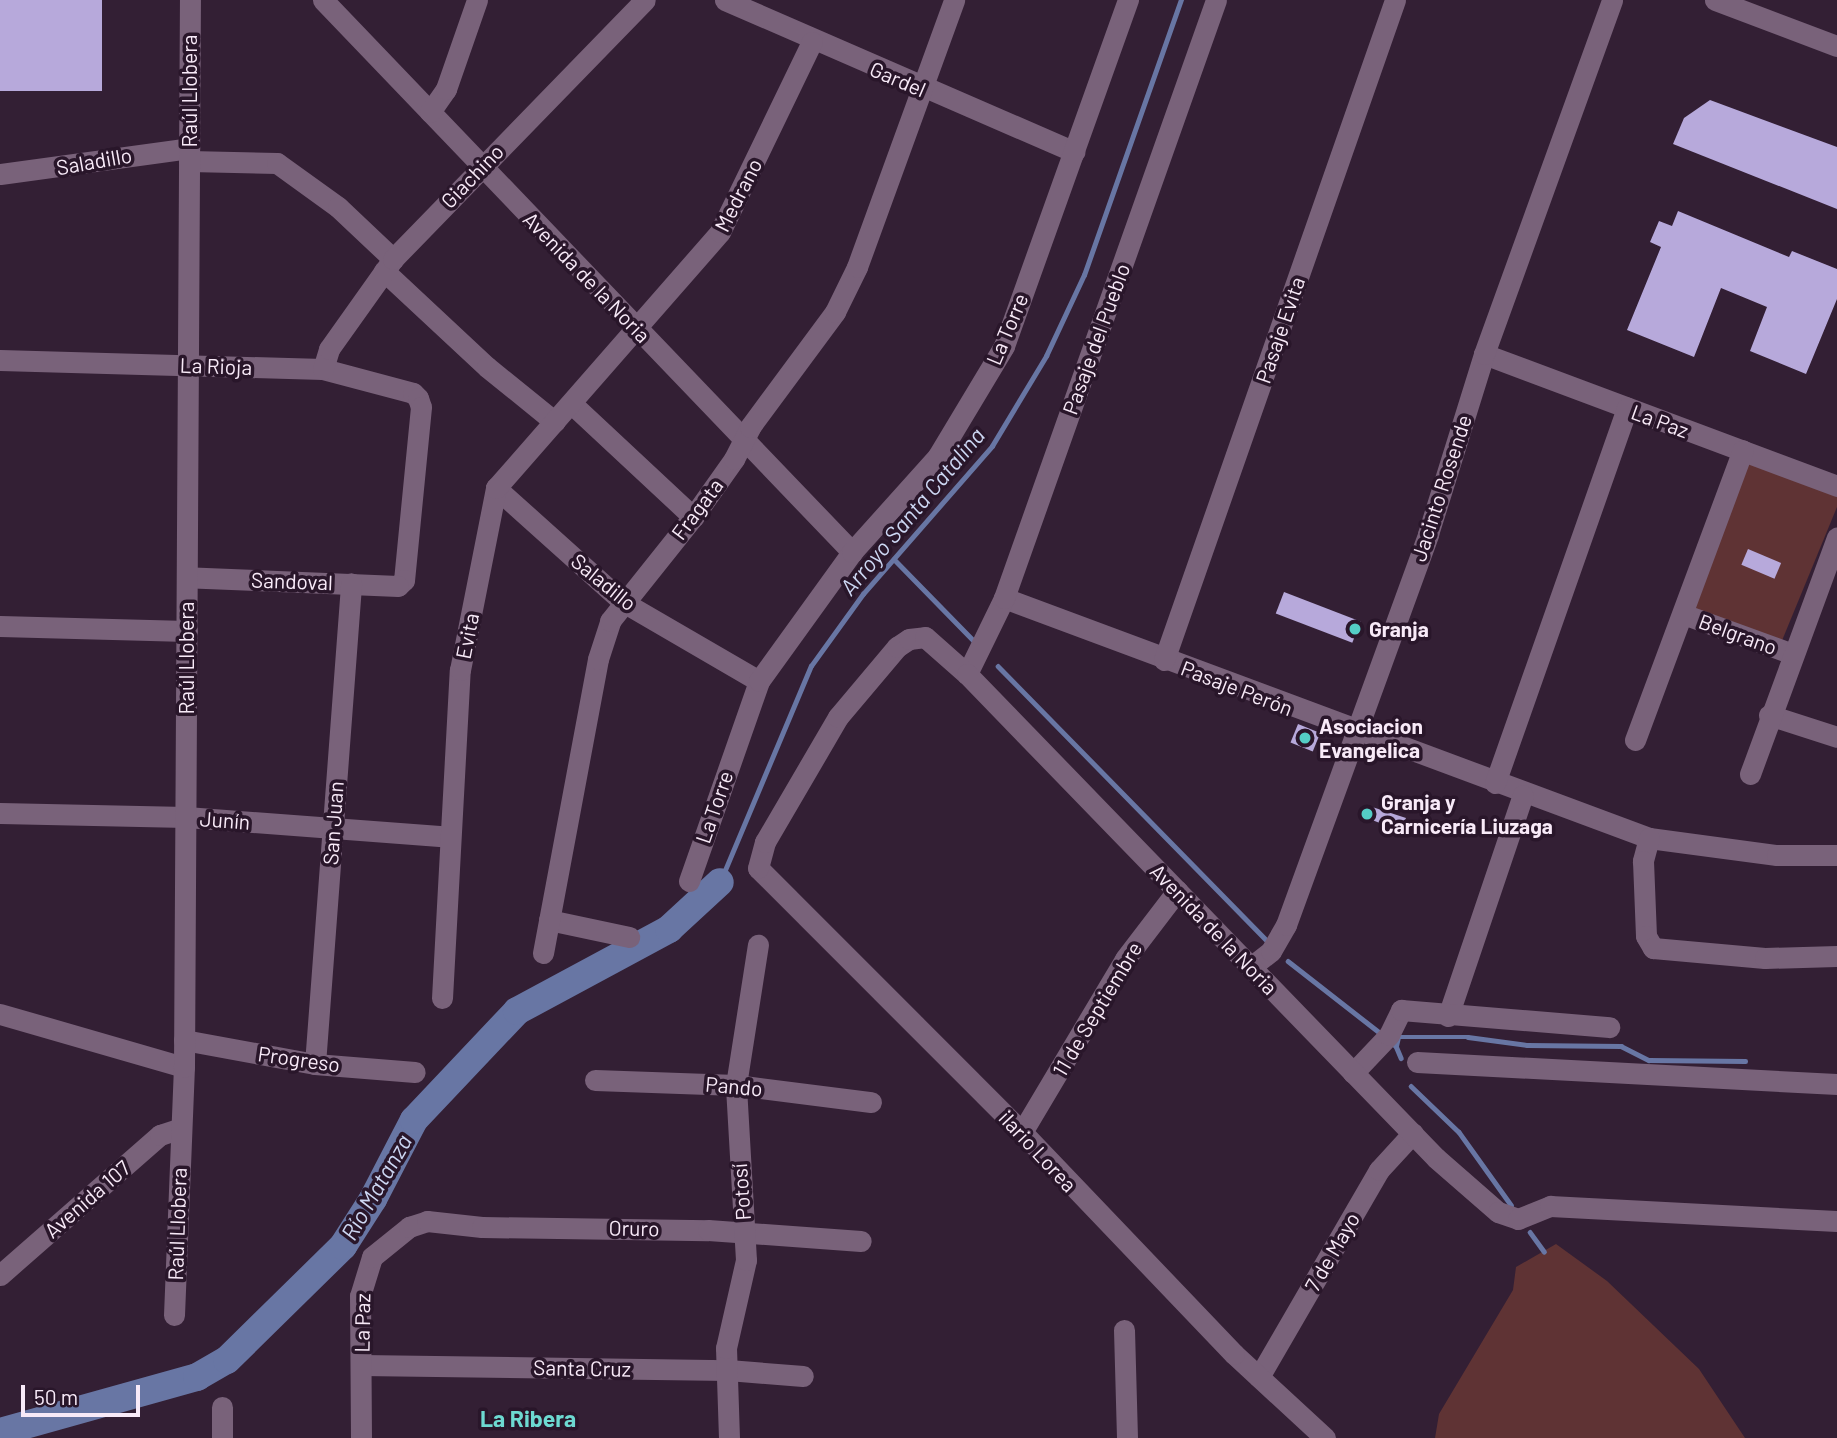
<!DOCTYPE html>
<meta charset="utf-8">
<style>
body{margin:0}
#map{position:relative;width:1837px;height:1438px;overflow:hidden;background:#331f34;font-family:Barlow,sans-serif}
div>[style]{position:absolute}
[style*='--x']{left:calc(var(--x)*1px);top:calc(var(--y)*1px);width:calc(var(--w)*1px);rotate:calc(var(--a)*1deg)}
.green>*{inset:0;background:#5f3334}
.stream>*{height:4.5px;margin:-2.25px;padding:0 2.25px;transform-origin:2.25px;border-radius:2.25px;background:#6876a4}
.river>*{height:28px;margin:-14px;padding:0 14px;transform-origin:14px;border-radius:14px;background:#6876a4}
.building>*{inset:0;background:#b7a9db;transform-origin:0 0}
.minor>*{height:21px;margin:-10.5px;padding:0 10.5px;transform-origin:10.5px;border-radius:10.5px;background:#79627a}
.dots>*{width:19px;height:19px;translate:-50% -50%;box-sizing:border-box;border:4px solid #29162a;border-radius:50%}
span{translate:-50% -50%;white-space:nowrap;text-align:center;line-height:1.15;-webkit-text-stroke:7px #29162a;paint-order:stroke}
.street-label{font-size:21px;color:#f8eaf8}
.poi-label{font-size:21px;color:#f8eaf8;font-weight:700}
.left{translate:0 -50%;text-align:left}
.water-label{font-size:23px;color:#cdd7f3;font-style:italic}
.neighbourhood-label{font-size:23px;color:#6dd9d1;font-weight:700}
.scale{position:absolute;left:21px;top:1385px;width:119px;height:32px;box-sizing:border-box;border:4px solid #f8eaf8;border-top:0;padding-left:9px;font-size:21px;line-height:24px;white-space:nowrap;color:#f8eaf8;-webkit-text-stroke:5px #29162a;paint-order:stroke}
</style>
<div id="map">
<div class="green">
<div style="clip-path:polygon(1748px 457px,1837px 493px,1837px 507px,1781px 643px,1692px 607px)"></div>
<div style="clip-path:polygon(1556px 1244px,1607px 1281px,1699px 1369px,1745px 1438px,1435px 1438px,1439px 1414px,1513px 1290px,1516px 1267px)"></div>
</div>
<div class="stream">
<div style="--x:894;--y:559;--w:116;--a:45.7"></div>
<div style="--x:998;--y:666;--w:386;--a:45.6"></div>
<div style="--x:720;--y:882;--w:234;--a:-67.2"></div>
<div style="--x:811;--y:666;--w:89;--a:-54.2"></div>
<div style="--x:863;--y:594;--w:196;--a:-48.9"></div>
<div style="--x:992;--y:446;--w:105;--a:-59"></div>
<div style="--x:1046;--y:356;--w:89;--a:-64.9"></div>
<div style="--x:1084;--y:275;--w:292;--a:-70.6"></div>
<div style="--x:1288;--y:961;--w:115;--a:38"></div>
<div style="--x:1391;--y:1042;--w:6;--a:39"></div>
<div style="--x:1396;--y:1046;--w:9;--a:-77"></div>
<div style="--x:1398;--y:1037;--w:70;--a:0"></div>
<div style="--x:1468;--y:1037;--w:60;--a:7.7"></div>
<div style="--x:1527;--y:1045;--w:94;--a:0.6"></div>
<div style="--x:1621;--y:1046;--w:31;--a:27"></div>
<div style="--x:1649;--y:1060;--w:96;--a:0.6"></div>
<div style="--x:1396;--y:1046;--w:13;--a:67"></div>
<div style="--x:1411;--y:1086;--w:66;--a:43.8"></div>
<div style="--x:1459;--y:1132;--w:90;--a:54.5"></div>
<div style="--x:1530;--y:1232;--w:24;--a:54"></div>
</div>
<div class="river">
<div style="--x:0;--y:1432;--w:205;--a:-15.6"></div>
<div style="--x:197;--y:1377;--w:34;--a:-30"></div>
<div style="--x:227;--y:1360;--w:163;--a:-44.5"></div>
<div style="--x:343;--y:1246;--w:56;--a:-57.4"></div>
<div style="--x:373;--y:1199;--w:89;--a:-62.6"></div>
<div style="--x:414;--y:1120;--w:150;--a:-46.6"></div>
<div style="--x:517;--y:1011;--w:173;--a:-28.3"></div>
<div style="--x:669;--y:929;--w:69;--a:-42.7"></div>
</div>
<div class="building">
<div style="left:0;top:0;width:102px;height:91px"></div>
<div style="clip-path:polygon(1710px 100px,1837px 147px,1837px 209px,1673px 144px,1684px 118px)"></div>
<div style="clip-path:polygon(1678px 211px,1789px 257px,1792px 251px,1837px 269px,1837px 299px,1806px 374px,1750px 351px,1767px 307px,1721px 288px,1694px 357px,1627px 330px,1661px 247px,1650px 242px,1659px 221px,1672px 226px)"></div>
<div style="left:1748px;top:549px;width:36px;height:17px;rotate:23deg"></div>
<div style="left:1284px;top:592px;width:82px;height:23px;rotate:21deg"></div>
<div style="left:1298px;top:724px;width:24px;height:20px;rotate:22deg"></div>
<div style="clip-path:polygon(1366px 805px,1406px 818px,1400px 831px,1362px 816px)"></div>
</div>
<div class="minor">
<div style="--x:323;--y:0;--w:765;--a:46.22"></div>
<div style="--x:725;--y:0;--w:381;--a:23.5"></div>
<div style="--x:1715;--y:0;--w:130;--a:20.7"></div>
<div style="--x:430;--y:112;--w:28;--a:-55"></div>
<div style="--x:446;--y:89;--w:94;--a:-70.8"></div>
<div style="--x:189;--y:161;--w:88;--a:1.3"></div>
<div style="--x:277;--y:163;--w:75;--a:35.8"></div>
<div style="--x:338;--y:207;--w:76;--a:43.4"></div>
<div style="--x:0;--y:174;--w:191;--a:-7.8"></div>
<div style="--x:384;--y:271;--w:141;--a:43"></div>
<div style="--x:487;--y:367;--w:87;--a:39"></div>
<div style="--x:1484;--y:354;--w:377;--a:20.5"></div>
<div style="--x:0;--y:360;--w:323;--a:1.6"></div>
<div style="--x:323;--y:369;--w:93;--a:14.9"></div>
<div style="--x:413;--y:393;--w:7;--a:45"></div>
<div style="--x:418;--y:398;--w:9;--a:72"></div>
<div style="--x:421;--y:407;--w:174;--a:95.6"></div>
<div style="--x:404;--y:580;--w:8;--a:135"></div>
<div style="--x:398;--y:586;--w:211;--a:-177.6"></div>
<div style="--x:323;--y:369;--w:21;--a:-73"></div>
<div style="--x:329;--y:349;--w:110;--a:-54.6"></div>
<div style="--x:393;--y:259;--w:361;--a:-45.8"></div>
<div style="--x:572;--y:404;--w:166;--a:43"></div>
<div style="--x:496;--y:488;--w:171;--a:41.9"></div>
<div style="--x:623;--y:602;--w:157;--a:30.2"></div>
<div style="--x:1004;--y:598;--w:688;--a:20.41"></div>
<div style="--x:1649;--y:838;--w:129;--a:7.6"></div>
<div style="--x:1777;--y:855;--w:60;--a:0"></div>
<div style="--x:1683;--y:614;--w:117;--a:20"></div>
<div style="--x:0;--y:626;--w:187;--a:1.5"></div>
<div style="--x:1164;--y:660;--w:699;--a:-70.71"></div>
<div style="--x:967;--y:674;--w:85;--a:-64"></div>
<div style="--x:1004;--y:598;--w:634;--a:-70.48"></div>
<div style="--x:1769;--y:715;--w:71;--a:17.9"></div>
<div style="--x:1635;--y:740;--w:309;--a:-69.6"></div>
<div style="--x:1750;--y:774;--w:252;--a:-69.8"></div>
<div style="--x:1495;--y:783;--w:398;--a:-70.6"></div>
<div style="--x:0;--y:813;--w:186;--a:1.2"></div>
<div style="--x:186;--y:817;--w:264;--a:4.3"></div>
<div style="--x:1649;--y:838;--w:24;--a:105"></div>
<div style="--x:1643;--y:861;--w:75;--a:87.7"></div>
<div style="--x:1646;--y:936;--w:14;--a:60"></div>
<div style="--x:1653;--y:948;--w:112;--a:5.1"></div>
<div style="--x:1765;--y:958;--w:72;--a:-1.6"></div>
<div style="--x:689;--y:881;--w:212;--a:-70.7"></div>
<div style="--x:759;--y:681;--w:159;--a:-54.2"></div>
<div style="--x:852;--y:552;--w:129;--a:-48.1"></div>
<div style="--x:938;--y:456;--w:128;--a:-59"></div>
<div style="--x:1004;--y:346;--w:368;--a:-70.3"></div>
<div style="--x:549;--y:920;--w:82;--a:12"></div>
<div style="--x:543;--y:953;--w:299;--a:-79.4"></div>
<div style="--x:598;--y:659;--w:40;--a:-72"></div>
<div style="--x:610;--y:621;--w:133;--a:-51.4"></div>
<div style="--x:693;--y:517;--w:71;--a:-54.7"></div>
<div style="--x:734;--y:459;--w:36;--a:-63"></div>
<div style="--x:750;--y:427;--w:143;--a:-53.5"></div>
<div style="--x:835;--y:312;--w:50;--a:-63.9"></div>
<div style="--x:857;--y:267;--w:284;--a:-70"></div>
<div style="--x:1252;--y:966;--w:24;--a:-38"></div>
<div style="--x:1271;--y:951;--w:30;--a:-60"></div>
<div style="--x:1286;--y:925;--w:416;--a:-70"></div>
<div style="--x:1428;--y:534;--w:189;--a:-72.7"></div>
<div style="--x:1484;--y:354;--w:376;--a:-70.1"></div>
<div style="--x:442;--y:998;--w:328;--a:-86.9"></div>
<div style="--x:460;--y:670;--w:186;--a:-78.8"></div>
<div style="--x:496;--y:488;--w:340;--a:-48.8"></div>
<div style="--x:720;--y:232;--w:211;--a:-64.2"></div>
<div style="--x:0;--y:1014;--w:191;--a:16.1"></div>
<div style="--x:1448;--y:1016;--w:233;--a:-71.3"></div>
<div style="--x:184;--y:1040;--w:133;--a:10.4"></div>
<div style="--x:315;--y:1064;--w:100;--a:4.6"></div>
<div style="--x:1417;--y:1062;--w:421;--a:3"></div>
<div style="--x:315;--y:1064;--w:482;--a:-85.7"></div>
<div style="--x:1353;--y:1073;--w:52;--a:-46.5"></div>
<div style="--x:1389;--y:1035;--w:28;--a:-64"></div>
<div style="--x:1401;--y:1010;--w:209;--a:4.7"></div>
<div style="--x:595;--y:1080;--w:141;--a:2"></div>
<div style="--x:736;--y:1085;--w:136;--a:7.2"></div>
<div style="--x:1022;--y:1132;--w:201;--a:-59.2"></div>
<div style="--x:1125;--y:959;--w:86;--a:-52.6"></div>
<div style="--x:0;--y:1275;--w:213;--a:-41.2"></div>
<div style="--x:160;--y:1135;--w:20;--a:-18"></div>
<div style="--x:174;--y:1315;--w:248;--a:-87.7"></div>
<div style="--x:184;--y:1067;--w:1067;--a:-89.68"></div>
<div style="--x:1124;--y:1330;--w:108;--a:88.4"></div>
<div style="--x:361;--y:1365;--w:367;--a:0.8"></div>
<div style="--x:728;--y:1370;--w:75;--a:4.6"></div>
<div style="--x:1259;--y:1377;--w:239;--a:-59.9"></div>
<div style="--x:1379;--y:1170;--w:50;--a:-47.4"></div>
<div style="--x:222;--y:1438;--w:31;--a:-90"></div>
<div style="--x:361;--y:1438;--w:142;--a:-90.4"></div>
<div style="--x:360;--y:1296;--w:41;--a:-72.9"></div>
<div style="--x:372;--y:1257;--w:48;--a:-39"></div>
<div style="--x:409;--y:1227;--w:19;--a:-18"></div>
<div style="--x:427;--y:1221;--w:55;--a:6.2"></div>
<div style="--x:482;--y:1227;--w:226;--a:0.8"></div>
<div style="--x:708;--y:1230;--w:153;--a:4.1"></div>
<div style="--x:729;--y:1438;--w:90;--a:-91.9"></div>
<div style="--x:726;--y:1348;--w:90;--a:-77.2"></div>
<div style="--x:746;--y:1260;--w:175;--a:-93.3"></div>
<div style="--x:736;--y:1085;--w:142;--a:-81.1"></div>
<div style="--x:1325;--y:1438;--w:124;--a:-137.3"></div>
<div style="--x:1234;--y:1354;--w:307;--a:-133.7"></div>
<div style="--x:1022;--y:1132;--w:373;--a:-135"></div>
<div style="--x:758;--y:868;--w:27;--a:-75"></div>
<div style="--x:765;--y:842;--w:145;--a:-59.7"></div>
<div style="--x:838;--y:717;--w:92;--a:-49.9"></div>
<div style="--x:897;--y:647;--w:14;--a:-34"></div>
<div style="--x:909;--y:639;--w:16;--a:-7"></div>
<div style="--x:925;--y:637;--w:56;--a:41.4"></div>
<div style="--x:967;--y:674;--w:674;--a:45.9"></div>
<div style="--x:1436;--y:1158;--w:82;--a:41.1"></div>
<div style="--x:1498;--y:1212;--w:21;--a:19"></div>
<div style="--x:1518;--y:1219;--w:35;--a:-22"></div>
<div style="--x:1550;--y:1206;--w:287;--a:3"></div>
</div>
<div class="dots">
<div style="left:1355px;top:629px;background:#54cdc6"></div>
<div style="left:1305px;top:738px;background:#54cdc6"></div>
<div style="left:1367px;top:814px;background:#54cdc6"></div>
</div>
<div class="street-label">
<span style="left:898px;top:79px;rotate:23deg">Gardel</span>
<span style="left:189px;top:91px;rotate:-90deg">Raúl Llobera</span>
<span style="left:94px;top:161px;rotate:-10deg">Saladillo</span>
<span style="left:472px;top:176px;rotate:-46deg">Giachino</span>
<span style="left:738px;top:195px;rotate:-63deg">Medrano</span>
<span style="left:587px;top:277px;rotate:46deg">Avenida de la Noria</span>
<span style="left:1007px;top:329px;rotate:-67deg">La Torre</span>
<span style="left:1280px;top:330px;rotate:-71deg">Pasaje Evita</span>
<span style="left:1096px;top:339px;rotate:-70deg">Pasaje del Pueblo</span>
<span style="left:216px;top:366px;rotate:2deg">La Rioja</span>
<span style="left:1660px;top:421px;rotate:20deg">La Paz</span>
<span style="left:1441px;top:488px;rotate:-72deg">Jacinto Rosende</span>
<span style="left:697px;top:509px;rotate:-53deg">Fragata</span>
<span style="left:292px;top:581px;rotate:2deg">Sandoval</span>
<span style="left:604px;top:582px;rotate:39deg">Saladillo</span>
<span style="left:1738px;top:634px;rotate:20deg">Belgrano</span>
<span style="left:467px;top:636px;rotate:-79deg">Evita</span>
<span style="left:186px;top:658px;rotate:-90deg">Raúl Llobera</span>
<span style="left:1237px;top:688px;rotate:21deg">Pasaje Perón</span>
<span style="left:714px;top:807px;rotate:-71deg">La Torre</span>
<span style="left:225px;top:820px;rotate:4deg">Junín</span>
<span style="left:333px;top:823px;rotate:-86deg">San Juan</span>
<span style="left:1214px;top:929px;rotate:46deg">Avenida de la Noria</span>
<span style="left:1097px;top:1009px;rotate:-59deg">11 de Septiembre</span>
<span style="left:299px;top:1059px;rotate:8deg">Progreso</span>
<span style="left:734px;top:1086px;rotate:5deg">Pando</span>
<span style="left:1038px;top:1151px;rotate:47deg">ilario Lorea</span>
<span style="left:741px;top:1192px;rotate:-94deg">Potosí</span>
<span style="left:87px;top:1199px;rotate:-41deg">Avenida 107</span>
<span style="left:177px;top:1224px;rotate:-88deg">Raúl Llobera</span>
<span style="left:634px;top:1228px;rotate:1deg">Oruro</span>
<span style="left:1332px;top:1252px;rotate:-60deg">7 de Mayo</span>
<span style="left:362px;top:1323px;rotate:-89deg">La Paz</span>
<span style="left:582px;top:1368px;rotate:1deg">Santa Cruz</span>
</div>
<div class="poi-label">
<span class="left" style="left:1369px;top:629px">Granja</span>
<span class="left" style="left:1319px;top:738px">Asociacion<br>Evangelica</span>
<span class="left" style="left:1381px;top:814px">Granja y<br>Carnicería Liuzaga</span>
</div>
<div class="water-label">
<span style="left:912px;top:511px;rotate:-50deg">Arroyo Santa Catalina</span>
<span style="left:376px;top:1187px;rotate:-60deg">Río Matanza</span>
</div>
<div class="neighbourhood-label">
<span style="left:528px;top:1418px">La Ribera</span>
</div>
<div class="scale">50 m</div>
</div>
